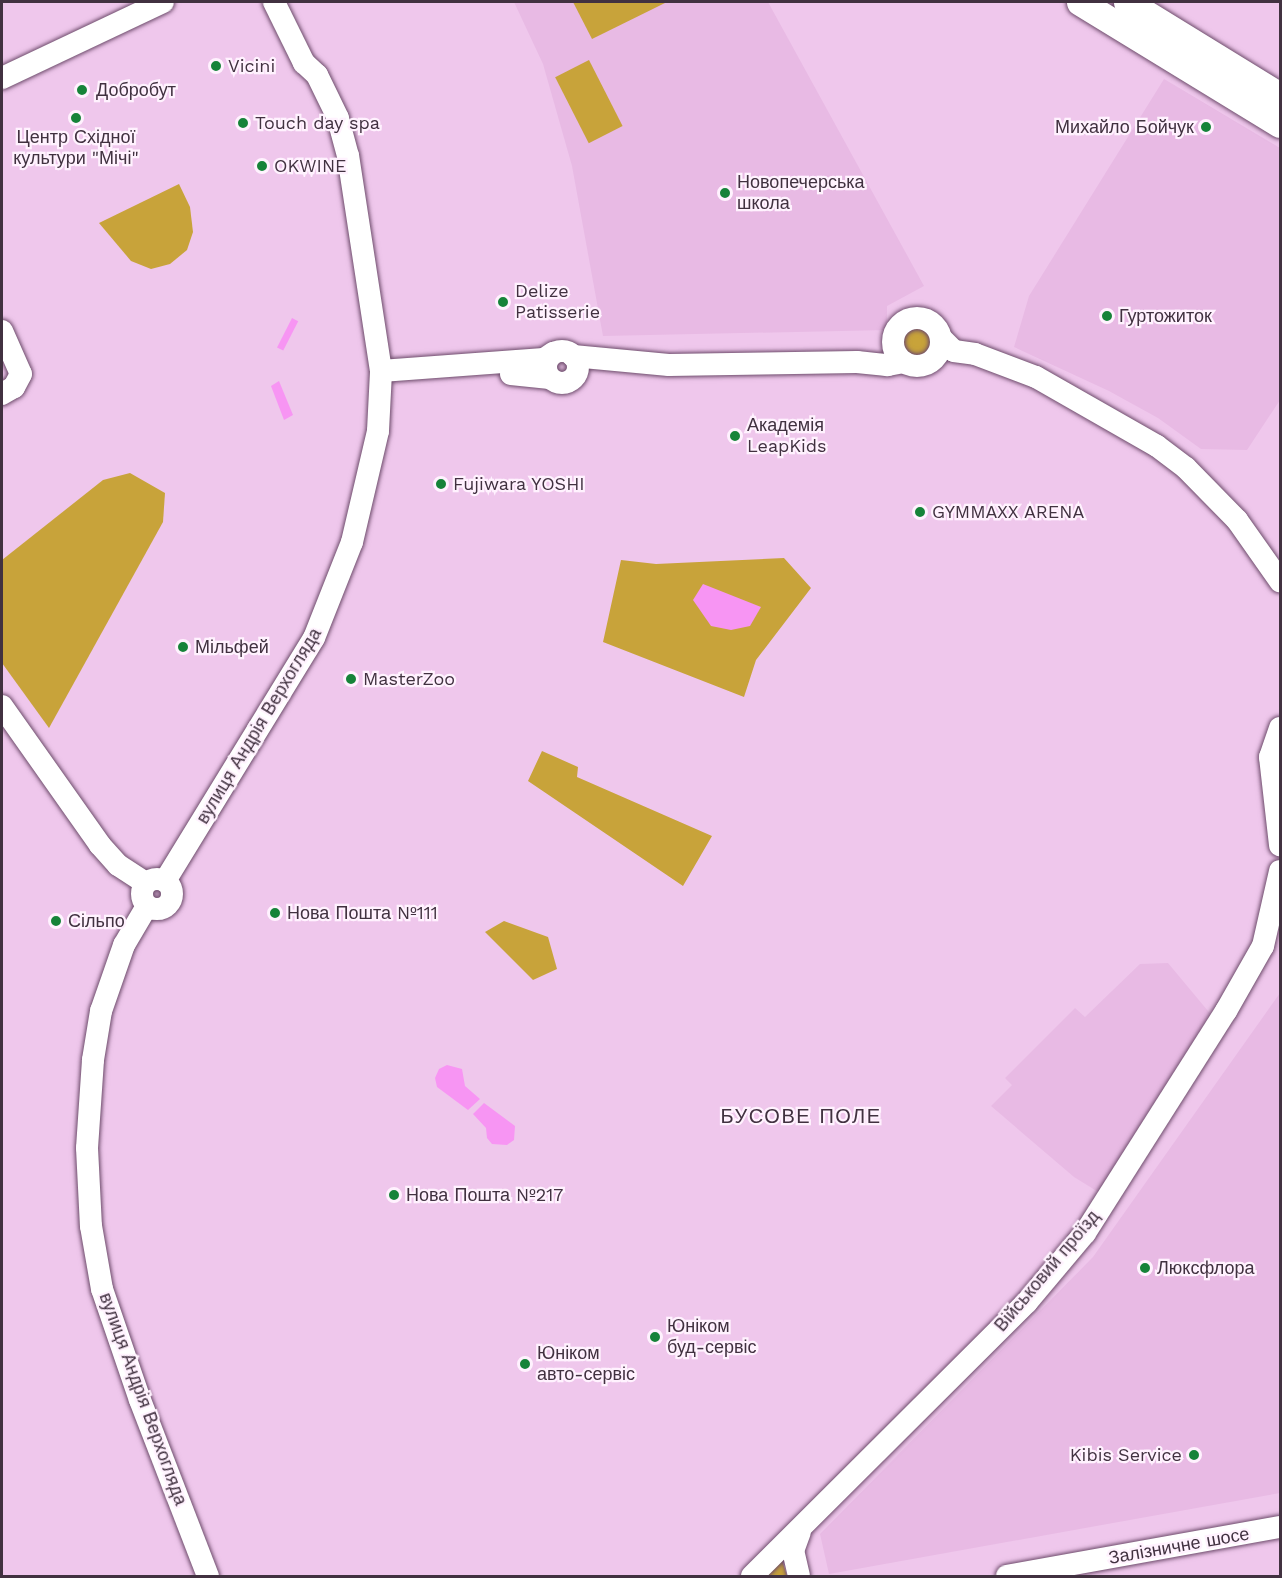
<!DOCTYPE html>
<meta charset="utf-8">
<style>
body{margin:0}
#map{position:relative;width:1282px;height:1578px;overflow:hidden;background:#efc7ec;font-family:"Work Sans",sans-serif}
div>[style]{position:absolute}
.built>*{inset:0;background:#e8bae4}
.green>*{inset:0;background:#c8a33a;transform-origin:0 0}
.round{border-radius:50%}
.water>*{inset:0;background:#f795f3;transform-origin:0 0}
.roads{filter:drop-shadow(0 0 2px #6d4b6b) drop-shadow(0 0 2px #6d4b6b)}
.minor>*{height:22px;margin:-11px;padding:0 11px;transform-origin:11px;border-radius:11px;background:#fff}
.minor>.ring{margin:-11px;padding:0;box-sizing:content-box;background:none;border:22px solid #fff;border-radius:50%}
.major>*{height:27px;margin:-13.5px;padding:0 13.5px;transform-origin:13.5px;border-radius:13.5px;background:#fff}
.dots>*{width:16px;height:16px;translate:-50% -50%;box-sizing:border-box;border:3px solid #fff2fe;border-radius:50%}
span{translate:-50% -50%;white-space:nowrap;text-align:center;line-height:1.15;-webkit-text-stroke:4.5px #fff2fe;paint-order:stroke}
.poi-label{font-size:18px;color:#413140}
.left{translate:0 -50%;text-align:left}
.right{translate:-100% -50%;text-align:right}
.street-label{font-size:18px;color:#413140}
.neighbourhood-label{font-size:20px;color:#413140;letter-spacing:1.5px}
.frame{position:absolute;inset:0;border:3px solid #413140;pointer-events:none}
</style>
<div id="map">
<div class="built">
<i style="clip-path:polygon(514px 2px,768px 2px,924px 286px,887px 306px,887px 330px,603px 336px,572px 166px,543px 64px)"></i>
<i style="clip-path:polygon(1164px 79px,1280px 148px,1280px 400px,1247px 450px,1201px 449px,1158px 418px,1109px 391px,1014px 347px,1029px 296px)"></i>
<i style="clip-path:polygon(1168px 963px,1213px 1017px,1100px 1193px,1074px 1177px,991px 1106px,1012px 1085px,1005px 1078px,1075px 1008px,1085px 1017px,1140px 964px)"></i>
<i style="clip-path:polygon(1280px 993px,1280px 1493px,829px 1574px,820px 1534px,1093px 1257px)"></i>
</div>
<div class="green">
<i style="clip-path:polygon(573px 2px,667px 2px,592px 39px)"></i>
<i style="left:589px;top:60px;width:74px;height:38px;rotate:63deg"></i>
<i style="clip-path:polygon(179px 184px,190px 207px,193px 232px,187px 250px,170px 264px,151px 269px,131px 261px,99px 223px)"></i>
<i class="round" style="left:904px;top:329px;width:26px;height:26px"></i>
<i style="clip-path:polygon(130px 473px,165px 493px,163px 522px,49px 728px,2px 663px,2px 560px,103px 480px)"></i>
<i style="clip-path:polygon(784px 558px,811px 588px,756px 660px,744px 697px,603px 642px,621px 560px,656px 564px)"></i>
<i style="clip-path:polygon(542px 751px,578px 767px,577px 777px,712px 836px,683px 886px,528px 781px)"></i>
<i style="clip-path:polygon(504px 921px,548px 937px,557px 969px,533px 980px,485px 932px)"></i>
<i style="clip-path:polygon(782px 1560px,787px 1576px,765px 1576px)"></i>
</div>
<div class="water">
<i style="left:292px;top:318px;width:7px;height:33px;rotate:27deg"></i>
<i style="clip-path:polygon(279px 381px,293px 415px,284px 420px,271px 386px)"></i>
<i style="clip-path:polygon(703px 584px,761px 607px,750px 626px,731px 630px,711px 626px,693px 600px)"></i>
<i style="clip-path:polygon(447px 1065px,462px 1069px,465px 1086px,480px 1099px,468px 1110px,437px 1087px,435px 1078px,439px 1069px)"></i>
<i style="clip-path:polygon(484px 1103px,515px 1126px,514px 1140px,507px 1145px,492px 1144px,487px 1138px,486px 1128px,473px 1114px)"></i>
</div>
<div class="roads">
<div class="minor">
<i style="left:2px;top:78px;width:178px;rotate:-25.3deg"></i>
<i class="ring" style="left:893px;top:318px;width:26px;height:26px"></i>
<i style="left:2px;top:331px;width:47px;rotate:66.2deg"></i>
<i style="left:21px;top:374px;width:15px;rotate:118deg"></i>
<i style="left:14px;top:387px;width:14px;rotate:150deg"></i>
<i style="left:941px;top:338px;width:18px;rotate:45deg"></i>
<i style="left:954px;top:351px;width:21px;rotate:8deg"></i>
<i style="left:975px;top:354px;width:65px;rotate:20.7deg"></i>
<i style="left:1036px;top:377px;width:139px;rotate:29.7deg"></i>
<i style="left:1157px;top:446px;width:36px;rotate:37deg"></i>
<i style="left:1186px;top:468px;width:73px;rotate:45.6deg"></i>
<i style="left:1237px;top:520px;width:75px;rotate:54.8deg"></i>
<i class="ring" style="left:546px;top:351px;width:10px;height:10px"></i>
<i style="left:573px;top:356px;width:96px;rotate:5.4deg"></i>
<i style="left:669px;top:365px;width:188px;rotate:-0.9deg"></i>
<i style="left:857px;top:362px;width:31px;rotate:6deg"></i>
<i style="left:888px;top:365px;width:16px;rotate:-11deg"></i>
<i style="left:381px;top:371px;width:163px;rotate:-4.2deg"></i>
<i style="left:544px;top:359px;width:11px;rotate:-34deg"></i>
<i style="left:511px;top:374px;width:39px;rotate:6deg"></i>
<i style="left:2px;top:706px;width:170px;rotate:54.8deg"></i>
<i style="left:100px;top:845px;width:27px;rotate:48deg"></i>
<i style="left:118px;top:865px;width:33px;rotate:33deg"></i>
<i style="left:1280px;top:728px;width:31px;rotate:109deg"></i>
<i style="left:1270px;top:757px;width:89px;rotate:83.5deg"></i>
<i class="ring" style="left:142px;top:879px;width:8px;height:8px"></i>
<i style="left:165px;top:881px;width:285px;rotate:-58.5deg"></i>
<i style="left:314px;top:638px;width:103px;rotate:-68.4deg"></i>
<i style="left:352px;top:542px;width:114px;rotate:-76.8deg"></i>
<i style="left:378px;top:431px;width:60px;rotate:-87.1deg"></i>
<i style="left:381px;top:371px;width:218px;rotate:-98.7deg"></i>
<i style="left:348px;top:156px;width:39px;rotate:-105deg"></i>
<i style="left:338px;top:118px;width:48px;rotate:-116deg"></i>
<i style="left:317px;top:75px;width:18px;rotate:-137deg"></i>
<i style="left:304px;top:63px;width:68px;rotate:-116.2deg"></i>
<i style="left:147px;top:906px;width:45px;rotate:120.5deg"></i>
<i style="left:124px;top:945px;width:70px;rotate:109.2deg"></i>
<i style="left:101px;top:1011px;width:50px;rotate:99.3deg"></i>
<i style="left:93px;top:1060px;width:88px;rotate:93.9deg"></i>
<i style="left:87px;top:1148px;width:78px;rotate:87.1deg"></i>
<i style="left:91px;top:1226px;width:64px;rotate:80.1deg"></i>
<i style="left:102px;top:1289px;width:117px;rotate:71.1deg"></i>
<i style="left:140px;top:1400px;width:189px;rotate:68.9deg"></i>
<i style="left:752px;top:1576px;width:388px;rotate:-44.9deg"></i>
<i style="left:1027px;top:1302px;width:90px;rotate:-50deg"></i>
<i style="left:1085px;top:1233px;width:263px;rotate:-57.6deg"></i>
<i style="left:1226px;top:1011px;width:75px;rotate:-60.4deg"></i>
<i style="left:1263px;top:946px;width:77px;rotate:-77.2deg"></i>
<i style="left:799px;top:1576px;width:26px;rotate:-103deg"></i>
<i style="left:793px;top:1551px;width:20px;rotate:-70deg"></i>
<i style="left:1007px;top:1576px;width:277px;rotate:-10.2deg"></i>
</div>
<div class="major">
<i style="left:1080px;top:2px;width:234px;rotate:31.4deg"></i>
<i style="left:1127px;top:2px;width:180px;rotate:31.6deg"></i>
</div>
</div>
<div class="dots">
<i style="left:216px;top:66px;background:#168339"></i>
<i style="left:82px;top:90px;background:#168339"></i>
<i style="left:76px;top:118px;background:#168339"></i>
<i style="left:243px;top:123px;background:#168339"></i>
<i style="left:1206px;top:127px;background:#168339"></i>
<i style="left:262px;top:166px;background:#168339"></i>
<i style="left:725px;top:193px;background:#168339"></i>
<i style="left:503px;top:302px;background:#168339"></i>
<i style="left:1107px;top:316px;background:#168339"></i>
<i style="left:735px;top:436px;background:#168339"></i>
<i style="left:441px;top:484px;background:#168339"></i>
<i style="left:920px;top:512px;background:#168339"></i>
<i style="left:183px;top:647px;background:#168339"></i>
<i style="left:351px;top:679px;background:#168339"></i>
<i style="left:275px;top:913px;background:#168339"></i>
<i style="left:56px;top:921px;background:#168339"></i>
<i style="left:394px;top:1195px;background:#168339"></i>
<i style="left:1145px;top:1268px;background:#168339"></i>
<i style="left:655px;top:1337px;background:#168339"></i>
<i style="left:525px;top:1364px;background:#168339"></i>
<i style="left:1194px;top:1455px;background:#168339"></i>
</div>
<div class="poi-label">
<span class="left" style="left:228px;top:66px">Vicini</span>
<span class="left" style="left:96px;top:90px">Добробут</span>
<span class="left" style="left:255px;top:123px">Touch day spa</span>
<span class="right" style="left:1194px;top:127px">Михайло Бойчук</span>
<span style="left:76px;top:148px">Центр Східної<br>культури "Мічі"</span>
<span class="left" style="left:274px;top:166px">OKWINE</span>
<span class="left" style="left:737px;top:193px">Новопечерська<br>школа</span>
<span class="left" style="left:515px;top:302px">Delize<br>Patisserie</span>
<span class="left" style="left:1119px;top:316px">Гуртожиток</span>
<span class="left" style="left:747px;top:436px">Академія<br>LeapKids</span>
<span class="left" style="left:453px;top:484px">Fujiwara YOSHI</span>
<span class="left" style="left:932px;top:512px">GYMMAXX ARENA</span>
<span class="left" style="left:195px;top:647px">Мільфей</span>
<span class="left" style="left:363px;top:679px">MasterZoo</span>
<span class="left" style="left:287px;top:913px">Нова Пошта №111</span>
<span class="left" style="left:68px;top:921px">Сільпо</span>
<span class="left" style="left:406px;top:1195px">Нова Пошта №217</span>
<span class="left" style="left:1157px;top:1268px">Люксфлора</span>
<span class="left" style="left:667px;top:1337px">Юніком<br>буд-сервіс</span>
<span class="left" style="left:537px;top:1364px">Юніком<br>авто-сервіс</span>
<span class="right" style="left:1182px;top:1455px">Kibis Service</span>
</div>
<div class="street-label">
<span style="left:259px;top:726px;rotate:-59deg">вулиця Андрія Верхогляда</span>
<span style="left:1047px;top:1271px;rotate:-50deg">Військовий проїзд</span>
<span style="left:143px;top:1399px;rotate:70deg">вулиця Андрія Верхогляда</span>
<span style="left:1179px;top:1546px;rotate:-10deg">Залізничне шосе</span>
</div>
<div class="neighbourhood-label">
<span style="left:801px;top:1116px">БУСОВЕ ПОЛЕ</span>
</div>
<div class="frame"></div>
</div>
